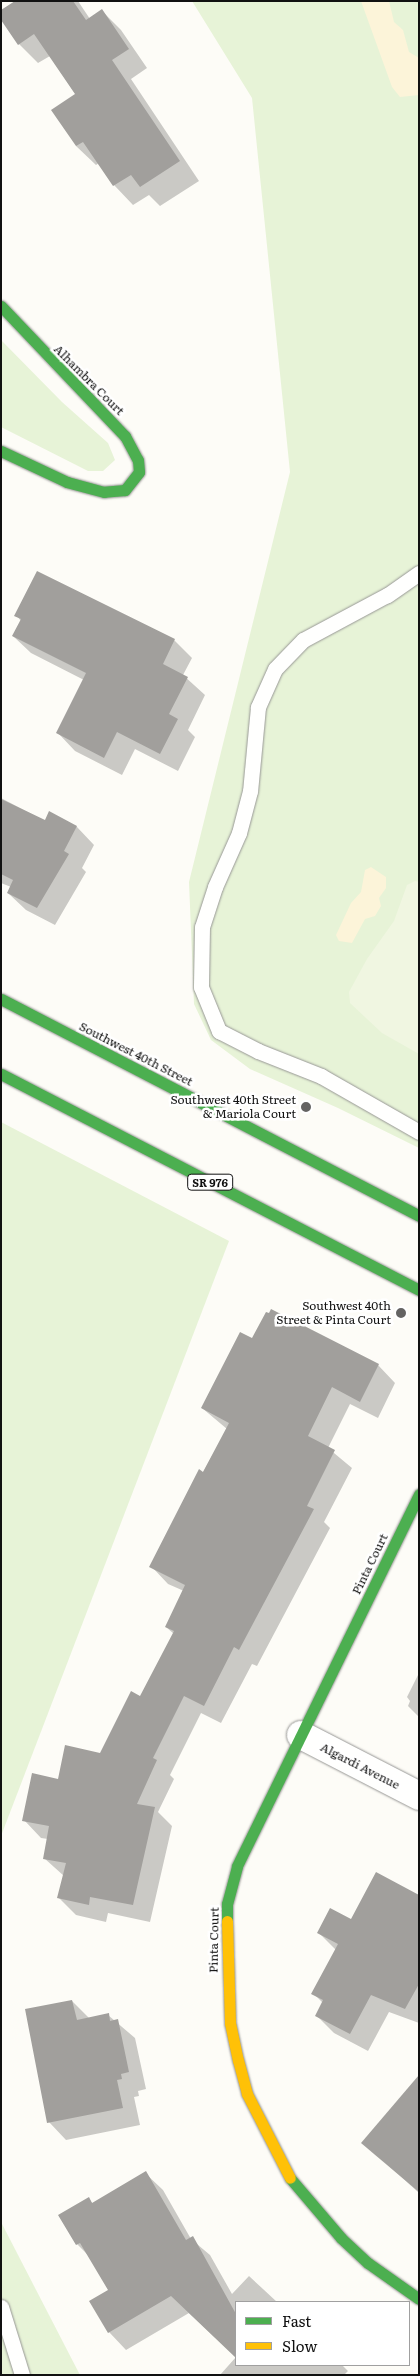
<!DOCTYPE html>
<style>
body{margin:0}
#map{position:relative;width:420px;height:2376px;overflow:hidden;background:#fdfcf7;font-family:Literata,serif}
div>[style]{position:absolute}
.green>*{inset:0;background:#e7f3d7}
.sand>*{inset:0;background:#fcf4d9}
.pitch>*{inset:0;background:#f0f6e1}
.shadow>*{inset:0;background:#0003}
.building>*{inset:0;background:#a19f9c}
.roads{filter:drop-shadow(0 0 1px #979795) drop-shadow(0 0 1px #979795)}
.lane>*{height:15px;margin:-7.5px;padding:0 7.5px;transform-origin:7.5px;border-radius:7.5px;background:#fffffe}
.street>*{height:28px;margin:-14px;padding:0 14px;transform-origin:14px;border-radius:14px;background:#fffffe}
.fast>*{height:11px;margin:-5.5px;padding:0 5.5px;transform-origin:5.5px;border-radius:5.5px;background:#4caf50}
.slow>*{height:11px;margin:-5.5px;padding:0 5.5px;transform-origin:5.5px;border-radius:5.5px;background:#ffc107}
.dots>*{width:14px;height:14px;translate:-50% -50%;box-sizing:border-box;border:2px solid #fff;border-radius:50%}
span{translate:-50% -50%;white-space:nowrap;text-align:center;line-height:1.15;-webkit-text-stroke:5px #fff;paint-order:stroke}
.shield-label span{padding:1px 4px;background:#fff;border:1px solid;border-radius:4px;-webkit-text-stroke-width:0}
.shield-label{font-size:11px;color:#111;font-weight:700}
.street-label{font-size:12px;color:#111}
.poi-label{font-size:12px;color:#111}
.right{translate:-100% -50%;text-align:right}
.frame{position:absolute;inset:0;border:2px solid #111;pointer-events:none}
.legend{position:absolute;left:235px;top:2301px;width:175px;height:65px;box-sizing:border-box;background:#fff;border:1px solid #a0a0a0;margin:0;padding:6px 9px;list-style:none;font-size:15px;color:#111}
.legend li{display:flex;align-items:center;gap:10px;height:25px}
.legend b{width:25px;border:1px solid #a0a0a0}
</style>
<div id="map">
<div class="green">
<i style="clip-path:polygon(192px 1px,419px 1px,419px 1148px,338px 1108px,250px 1069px,211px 1040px,194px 1004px,189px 882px,290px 472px,252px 98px)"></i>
<i style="clip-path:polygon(1px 340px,62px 402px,108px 443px,115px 460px,103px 471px,88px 471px,1px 427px)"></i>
<i style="clip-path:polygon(1px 1122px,229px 1241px,1px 1836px)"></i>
<i style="clip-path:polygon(1px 2222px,80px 2375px,1px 2375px)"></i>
</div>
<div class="sand">
<i style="clip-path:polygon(361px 1px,389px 1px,394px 22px,403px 30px,409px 52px,419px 58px,419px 95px,400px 97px,392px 87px)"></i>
<i style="clip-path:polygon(371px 867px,386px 877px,386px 888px,379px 898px,381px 906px,375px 916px,365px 919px,352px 943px,339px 941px,336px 935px,351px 903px,361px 892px,365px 870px)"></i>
</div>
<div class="pitch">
<i style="clip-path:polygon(415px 881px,419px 882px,419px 1054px,382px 1033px,350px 1003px,349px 992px,367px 959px,394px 921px,407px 885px)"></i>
</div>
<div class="shadow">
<i style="clip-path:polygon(13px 1px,78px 1px,90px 19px,102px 11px,121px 30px,147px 68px,131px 79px,199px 181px,160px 206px,149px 195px,133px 205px,114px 185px,99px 163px,96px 165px,76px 146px,76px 95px,50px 56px,38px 63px,19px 44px)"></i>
<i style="clip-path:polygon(16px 615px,174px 640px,192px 658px,183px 675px,205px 695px,188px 730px,195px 737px,178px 771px,135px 749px,122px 775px,75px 751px,58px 733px,84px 680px,31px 653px,13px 636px,21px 621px)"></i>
<i style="clip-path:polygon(1px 798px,45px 821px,50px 813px,77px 827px,94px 845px,82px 868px,86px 872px,55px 925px,26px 910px,8px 893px,11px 887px,1px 883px)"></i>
<i style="clip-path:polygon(253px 1340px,378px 1365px,395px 1383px,378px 1418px,350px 1404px,328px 1448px,352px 1468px,324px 1522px,330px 1528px,257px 1666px,252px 1664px,221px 1723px,201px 1713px,170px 1775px,174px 1779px,158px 1812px,172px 1826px,150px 1922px,108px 1913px,106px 1922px,76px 1915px,59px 1898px,64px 1876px,44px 1858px,48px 1839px,41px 1838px,24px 1820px,59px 1780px,101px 1754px,141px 1698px,174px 1634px,166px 1627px,184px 1591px,168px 1584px,151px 1566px,227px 1429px,202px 1408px)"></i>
<i style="clip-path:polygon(419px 1673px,419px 1717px,408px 1706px,410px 1701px,407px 1697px)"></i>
<i style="clip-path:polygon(419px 1897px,419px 2023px,389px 2012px,368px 2051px,334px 2033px,316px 2015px,323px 2003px,313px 1993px,336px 1950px,319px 1933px)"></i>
<i style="clip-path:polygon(72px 2001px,89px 2018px,108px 2015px,135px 2038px,146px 2089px,138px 2091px,139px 2096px,134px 2097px,140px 2125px,66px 2140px,49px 2122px)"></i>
<i style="clip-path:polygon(419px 2077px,419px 2193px,363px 2142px)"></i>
<i style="clip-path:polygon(145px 2173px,163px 2190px,191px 2239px,210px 2255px,232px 2294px,249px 2276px,277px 2302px,236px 2302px,236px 2357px,189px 2313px,126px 2350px,109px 2332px,110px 2290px,91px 2258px,77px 2244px,89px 2199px,93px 2204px)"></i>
<i style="clip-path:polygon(236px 2357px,236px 2365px,342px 2365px,348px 2371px,344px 2375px,220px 2375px)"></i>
</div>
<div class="building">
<i style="clip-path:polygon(15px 1px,73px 1px,86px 20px,102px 9px,129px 49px,112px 60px,180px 161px,140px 187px,131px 175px,113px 186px,83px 142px,76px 146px,51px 110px,75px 94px,34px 34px,18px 45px,1px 20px,1px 10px)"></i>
<i style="clip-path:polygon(37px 571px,175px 639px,163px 664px,188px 677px,169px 714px,178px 719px,160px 754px,117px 732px,104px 758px,56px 733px,86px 673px,12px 636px,21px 619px,14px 616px)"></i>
<i style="clip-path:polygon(1px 799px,45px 820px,49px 811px,77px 826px,64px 851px,69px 854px,37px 908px,7px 893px,13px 880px,1px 874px)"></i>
<i style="clip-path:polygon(271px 1309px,379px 1364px,360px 1402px,332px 1387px,308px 1436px,335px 1450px,307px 1506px,314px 1509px,239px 1650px,234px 1647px,204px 1706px,184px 1696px,153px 1758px,157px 1760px,137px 1804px,155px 1807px,133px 1905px,90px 1897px,89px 1905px,57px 1898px,66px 1863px,43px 1859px,49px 1826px,22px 1821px,32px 1773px,58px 1779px,65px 1745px,100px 1753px,131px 1691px,140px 1696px,174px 1631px,165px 1627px,185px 1585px,149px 1567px,199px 1469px,203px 1472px,229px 1423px,201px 1408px,240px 1332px,252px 1338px,266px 1312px,269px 1313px)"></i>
<i style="clip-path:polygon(376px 1872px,419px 1895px,419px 1984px,405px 2009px,371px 1995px,350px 2034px,315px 2016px,323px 2000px,311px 1994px,338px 1944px,317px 1933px,330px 1908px,351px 1919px)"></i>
<i style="clip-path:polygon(72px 2000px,77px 2020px,109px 2013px,110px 2021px,118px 2019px,129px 2072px,121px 2074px,122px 2079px,117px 2080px,123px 2108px,47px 2123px,25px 2009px)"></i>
<i style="clip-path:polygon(419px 2075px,419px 2192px,361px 2143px)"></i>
<i style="clip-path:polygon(146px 2171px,186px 2240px,193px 2236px,236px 2314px,236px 2358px,171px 2296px,108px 2333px,89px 2301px,108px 2290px,80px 2243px,76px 2245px,58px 2215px,89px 2197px,92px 2203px)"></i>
</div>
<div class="roads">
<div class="lane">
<i style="left:419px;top:573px;width:39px;rotate:145deg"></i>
<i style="left:387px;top:595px;width:95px;rotate:151.8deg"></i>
<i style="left:303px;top:640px;width:40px;rotate:134deg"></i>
<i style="left:275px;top:669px;width:42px;rotate:114.1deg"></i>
<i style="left:258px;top:707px;width:84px;rotate:95.4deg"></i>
<i style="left:250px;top:791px;width:43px;rotate:104.7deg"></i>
<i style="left:239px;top:833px;width:59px;rotate:114deg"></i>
<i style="left:215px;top:887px;width:42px;rotate:108deg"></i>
<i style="left:202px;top:927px;width:60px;rotate:91deg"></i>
<i style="left:201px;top:987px;width:48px;rotate:67.8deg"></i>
<i style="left:219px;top:1031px;width:44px;rotate:27.1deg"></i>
<i style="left:258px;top:1051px;width:68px;rotate:21.6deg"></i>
<i style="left:321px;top:1076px;width:113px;rotate:29.7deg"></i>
<i style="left:1px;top:2307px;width:71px;rotate:72.8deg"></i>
</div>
<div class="street">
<i style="left:301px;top:1735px;width:133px;rotate:27.3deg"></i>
</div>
<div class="fast">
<i style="left:1px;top:306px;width:180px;rotate:46.4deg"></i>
<i style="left:125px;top:436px;width:27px;rotate:62deg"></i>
<i style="left:138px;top:460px;width:12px;rotate:85deg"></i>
<i style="left:139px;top:472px;width:23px;rotate:128deg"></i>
<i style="left:125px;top:490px;width:21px;rotate:175deg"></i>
<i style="left:104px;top:492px;width:38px;rotate:-165deg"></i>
<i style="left:67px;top:482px;width:73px;rotate:-154.8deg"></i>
<i style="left:1px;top:999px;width:471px;rotate:27.4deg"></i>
<i style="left:1px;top:1074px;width:471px;rotate:27.3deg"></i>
<i style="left:227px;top:1921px;width:17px;rotate:-90deg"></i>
<i style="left:227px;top:1904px;width:39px;rotate:-75deg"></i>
<i style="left:237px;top:1866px;width:414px;rotate:-63.9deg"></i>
<i style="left:290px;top:2178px;width:79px;rotate:49.6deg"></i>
<i style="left:341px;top:2238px;width:37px;rotate:43deg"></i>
<i style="left:368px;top:2263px;width:62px;rotate:35.2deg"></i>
</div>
<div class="slow">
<i style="left:227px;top:1921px;width:102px;rotate:88.3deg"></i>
<i style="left:230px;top:2023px;width:38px;rotate:78deg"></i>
<i style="left:238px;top:2060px;width:35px;rotate:75deg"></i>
<i style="left:247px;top:2094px;width:94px;rotate:62.9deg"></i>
</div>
</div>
<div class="dots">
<i style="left:306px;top:1107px;background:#646362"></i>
<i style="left:401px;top:1313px;background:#646362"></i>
</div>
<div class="shield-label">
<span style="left:210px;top:1182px">SR 976</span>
</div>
<div class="street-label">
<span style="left:89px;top:380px;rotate:45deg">Alhambra Court</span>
<span style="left:136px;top:1054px;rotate:27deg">Southwest 40th Street</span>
<span style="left:370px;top:1564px;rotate:-64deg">Pinta Court</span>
<span style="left:360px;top:1766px;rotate:27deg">Algardi Avenue</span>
<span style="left:214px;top:1940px;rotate:-89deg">Pinta Court</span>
</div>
<div class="poi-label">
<span class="right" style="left:296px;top:1107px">Southwest 40th Street<br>&amp; Mariola Court</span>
<span class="right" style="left:391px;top:1313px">Southwest 40th<br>Street &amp; Pinta Court</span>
</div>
<div class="frame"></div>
<ul class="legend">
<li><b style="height:6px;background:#4caf50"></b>Fast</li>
<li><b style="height:6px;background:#ffc107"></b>Slow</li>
</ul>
</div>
